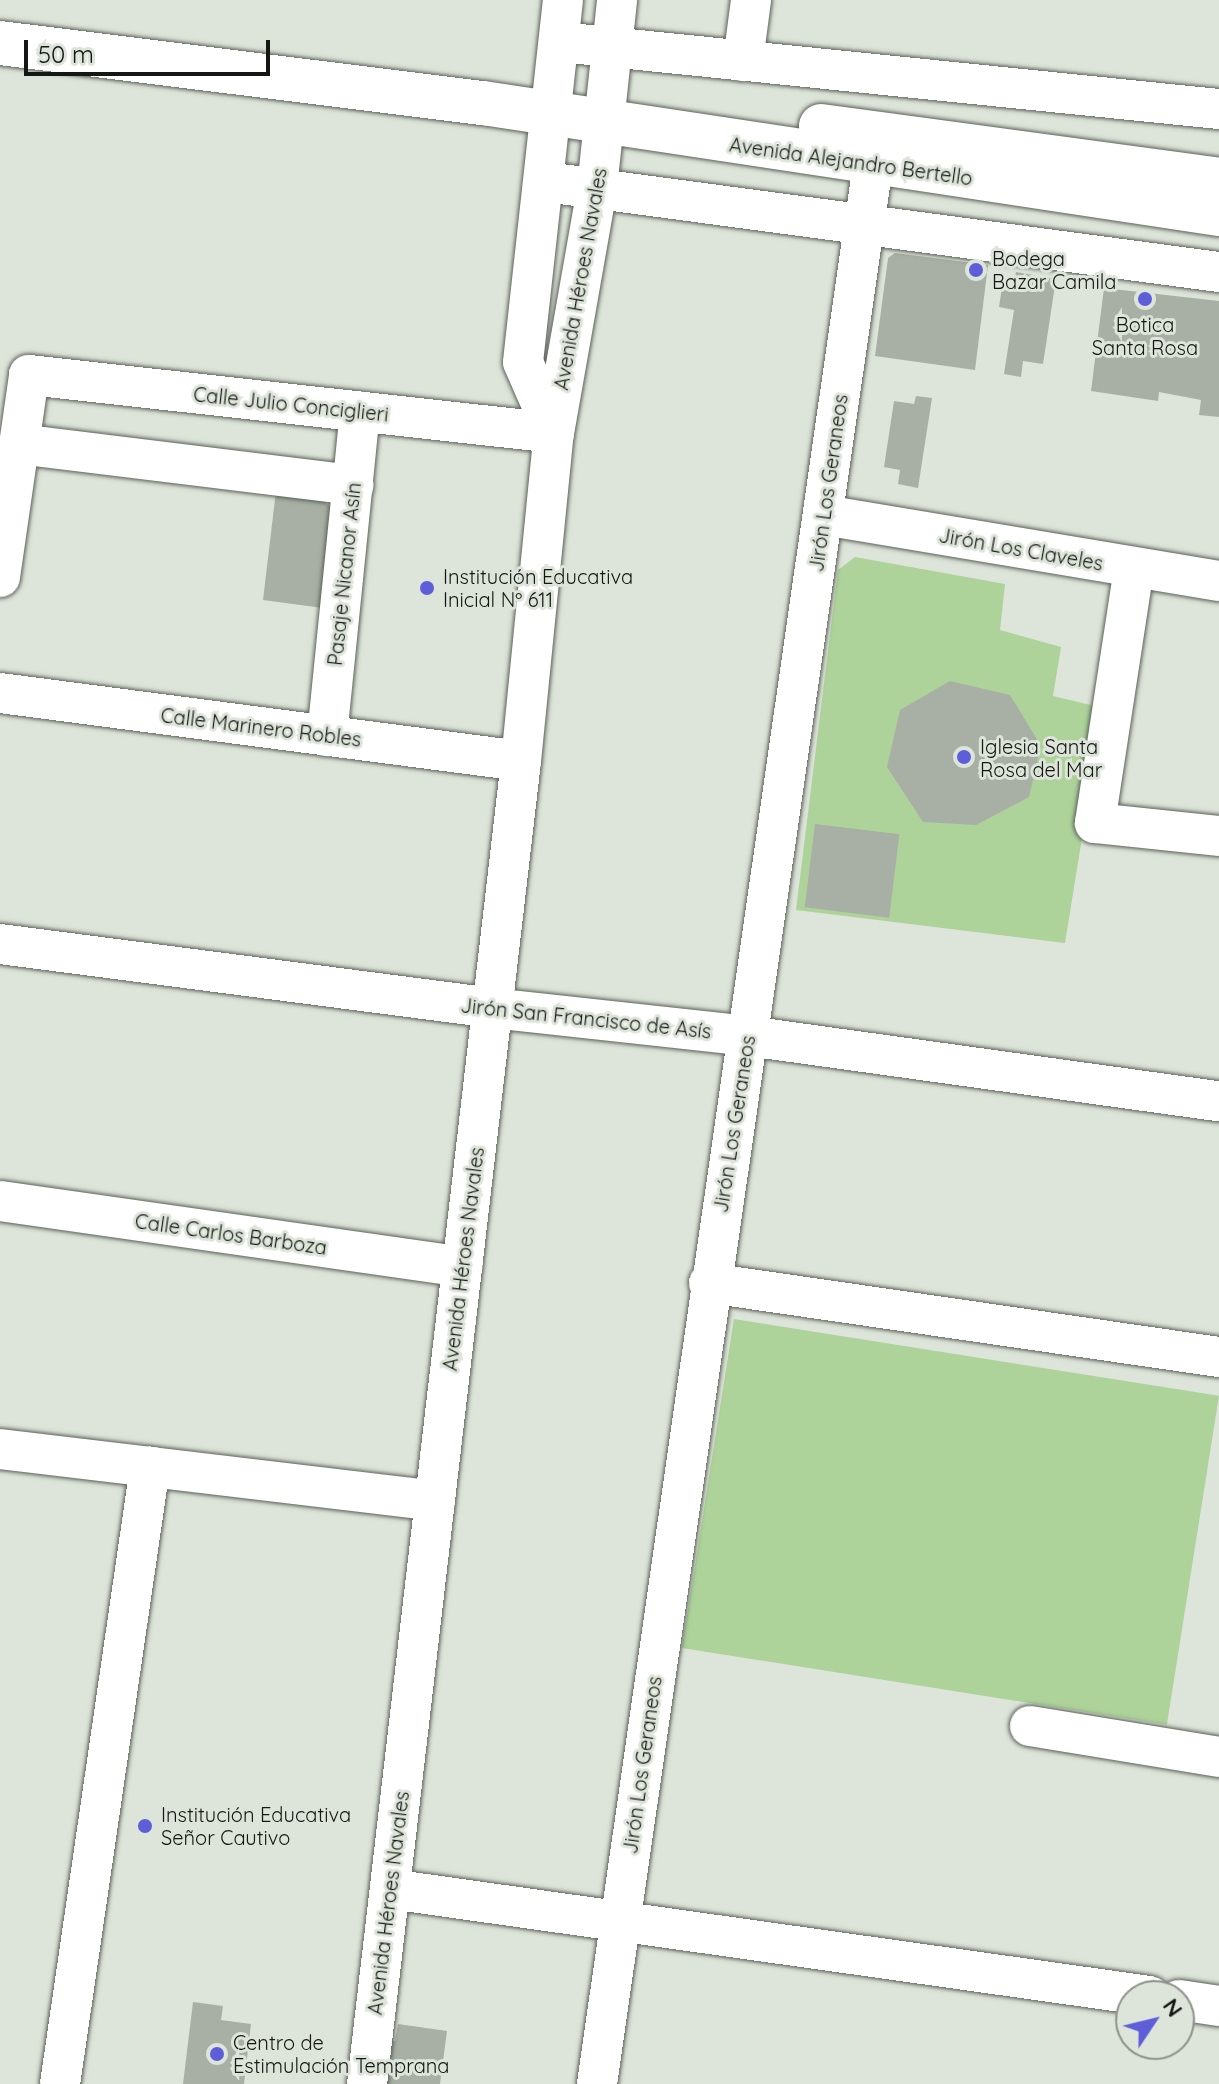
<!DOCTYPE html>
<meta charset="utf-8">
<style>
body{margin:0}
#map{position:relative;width:1219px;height:2084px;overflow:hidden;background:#dde4da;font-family:Quicksand,sans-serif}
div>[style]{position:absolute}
.green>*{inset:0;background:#add29a;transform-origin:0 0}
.building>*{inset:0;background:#a8afa5;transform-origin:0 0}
.roads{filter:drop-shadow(0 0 2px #5b6158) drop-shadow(0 0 2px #5b6158)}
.minor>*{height:40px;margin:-20px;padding:0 20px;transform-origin:20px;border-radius:20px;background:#fff}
.major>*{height:44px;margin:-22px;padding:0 22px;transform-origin:22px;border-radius:22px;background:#fff}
.dots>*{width:22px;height:22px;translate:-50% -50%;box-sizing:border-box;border:4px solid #dde4da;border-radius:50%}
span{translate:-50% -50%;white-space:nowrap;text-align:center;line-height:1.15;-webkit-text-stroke:6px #dde4da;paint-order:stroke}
.street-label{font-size:20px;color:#141713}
.poi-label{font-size:20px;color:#141713}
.left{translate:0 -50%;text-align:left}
.north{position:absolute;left:1115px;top:1980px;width:80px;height:80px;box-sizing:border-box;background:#dde4da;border:2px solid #8d928a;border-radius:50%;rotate:55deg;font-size:22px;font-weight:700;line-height:32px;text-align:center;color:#141713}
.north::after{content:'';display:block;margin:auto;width:28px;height:36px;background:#5e5fd8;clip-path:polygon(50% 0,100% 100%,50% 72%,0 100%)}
.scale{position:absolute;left:24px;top:40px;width:246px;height:36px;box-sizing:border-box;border:4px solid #141713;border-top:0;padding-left:10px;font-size:24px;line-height:28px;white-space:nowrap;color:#141713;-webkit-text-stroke:6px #dde4da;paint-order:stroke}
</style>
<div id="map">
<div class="green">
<i style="clip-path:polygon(855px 557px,1005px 584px,1000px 630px,1061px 647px,1053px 696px,1103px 708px,1065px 943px,796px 910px,838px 570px)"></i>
<i style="left:734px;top:1319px;width:491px;height:333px;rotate:9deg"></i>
</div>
<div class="building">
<i style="clip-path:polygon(895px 253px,988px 265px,975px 370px,875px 356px,888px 258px)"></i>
<i style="clip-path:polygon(1016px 272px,1056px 279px,1043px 364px,1023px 361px,1021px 377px,1004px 374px,1014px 310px,999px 307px,1002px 287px,1013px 289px)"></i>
<i style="clip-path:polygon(1104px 288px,1219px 301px,1219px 417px,1199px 415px,1201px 400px,1159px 392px,1158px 401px,1091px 391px)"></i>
<i style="clip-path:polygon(916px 396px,932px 398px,918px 488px,898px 484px,900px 470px,884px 467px,894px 401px,914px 404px)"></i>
<i style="clip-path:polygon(276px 491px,318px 496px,342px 518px,330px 609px,263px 600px)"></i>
<i style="clip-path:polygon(950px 681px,1010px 695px,1041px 746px,1029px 797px,976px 825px,923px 822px,887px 767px,900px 710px)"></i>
<i style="left:815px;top:824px;width:85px;height:84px;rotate:7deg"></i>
<i style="clip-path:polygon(193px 2002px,223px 2006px,221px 2020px,251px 2024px,244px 2084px,183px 2084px)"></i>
<i style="clip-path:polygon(398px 2024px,447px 2031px,440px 2084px,377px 2084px,384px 2040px,395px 2041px)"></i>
</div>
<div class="roads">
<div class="minor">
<i style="left:560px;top:42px;width:662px;rotate:5.81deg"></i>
<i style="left:743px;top:61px;width:62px;rotate:-82.5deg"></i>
<i style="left:546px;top:182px;width:679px;rotate:7.62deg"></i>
<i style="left:554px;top:433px;width:77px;rotate:-113.6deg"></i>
<i style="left:523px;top:362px;width:364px;rotate:-83.7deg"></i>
<i style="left:19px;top:444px;width:337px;rotate:7deg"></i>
<i style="left:824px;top:515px;width:400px;rotate:9.5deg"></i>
<i style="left:1134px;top:568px;width:258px;rotate:98.7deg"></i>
<i style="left:1095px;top:823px;width:125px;rotate:6deg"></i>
<i style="left:0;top:577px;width:204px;rotate:-81.8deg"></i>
<i style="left:29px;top:375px;width:528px;rotate:6.3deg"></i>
<i style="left:0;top:693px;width:525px;rotate:7.44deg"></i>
<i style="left:327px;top:736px;width:326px;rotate:-84.2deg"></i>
<i style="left:0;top:944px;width:496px;rotate:7.4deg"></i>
<i style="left:492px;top:1008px;width:258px;rotate:6.2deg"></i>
<i style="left:748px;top:1036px;width:475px;rotate:7.9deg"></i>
<i style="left:0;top:1201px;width:467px;rotate:8.1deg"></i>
<i style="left:709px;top:1283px;width:515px;rotate:8.26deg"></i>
<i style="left:0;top:1449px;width:438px;rotate:6.8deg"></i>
<i style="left:1030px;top:1726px;width:192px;rotate:9.3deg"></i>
<i style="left:390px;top:1889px;width:767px;rotate:8.02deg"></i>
<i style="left:1179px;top:2000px;width:40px;rotate:8.5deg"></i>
<i style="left:60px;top:2084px;width:624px;rotate:-81.7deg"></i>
<i style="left:367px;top:2084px;width:1332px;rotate:-83.36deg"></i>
<i style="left:521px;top:761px;width:330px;rotate:-84.3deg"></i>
<i style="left:554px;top:433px;width:249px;rotate:-80deg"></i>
<i style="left:597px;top:188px;width:189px;rotate:-83.9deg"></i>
<i style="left:597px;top:2084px;width:1940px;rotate:-81.82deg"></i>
</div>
<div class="major">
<i style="left:0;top:43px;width:487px;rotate:7.1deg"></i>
<i style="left:483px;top:103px;width:744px;rotate:8.58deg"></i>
<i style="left:821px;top:126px;width:402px;rotate:7.7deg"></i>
</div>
</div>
<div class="dots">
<i style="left:976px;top:270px;background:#5e5fd8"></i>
<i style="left:1145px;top:299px;background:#5e5fd8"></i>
<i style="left:427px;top:588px;background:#5e5fd8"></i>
<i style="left:964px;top:757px;background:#5e5fd8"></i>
<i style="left:145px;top:1826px;background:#5e5fd8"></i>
<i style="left:217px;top:2054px;background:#5e5fd8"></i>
</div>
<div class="street-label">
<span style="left:851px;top:161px;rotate:8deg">Avenida Alejandro Bertello</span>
<span style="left:580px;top:279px;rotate:-80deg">Avenida Héroes Navales</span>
<span style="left:291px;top:404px;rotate:6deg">Calle Julio Conciglieri</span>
<span style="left:828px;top:483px;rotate:-82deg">Jirón Los Geraneos</span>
<span style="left:1021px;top:549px;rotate:10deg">Jirón Los Claveles</span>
<span style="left:344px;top:574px;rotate:-84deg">Pasaje Nicanor Asín</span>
<span style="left:261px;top:727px;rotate:7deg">Calle Marinero Robles</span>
<span style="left:586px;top:1018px;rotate:6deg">Jirón San Francisco de Asís</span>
<span style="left:734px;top:1124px;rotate:-81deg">Jirón Los Geraneos</span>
<span style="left:231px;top:1234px;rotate:8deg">Calle Carlos Barboza</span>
<span style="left:463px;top:1259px;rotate:-83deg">Avenida Héroes Navales</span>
<span style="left:642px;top:1765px;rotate:-82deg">Jirón Los Geraneos</span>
<span style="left:388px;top:1903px;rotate:-83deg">Avenida Héroes Navales</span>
</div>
<div class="poi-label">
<span class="left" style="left:992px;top:270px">Bodega<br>Bazar Camila</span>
<span style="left:1145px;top:336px">Botica<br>Santa Rosa</span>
<span class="left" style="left:443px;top:588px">Institución Educativa<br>Inicial Nº 611</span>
<span class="left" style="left:980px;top:758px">Iglesia Santa<br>Rosa del Mar</span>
<span class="left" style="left:161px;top:1826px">Institución Educativa<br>Señor Cautivo</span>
<span class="left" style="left:233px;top:2054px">Centro de<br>Estimulación Temprana</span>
</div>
<div class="north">N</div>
<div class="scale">50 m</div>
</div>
